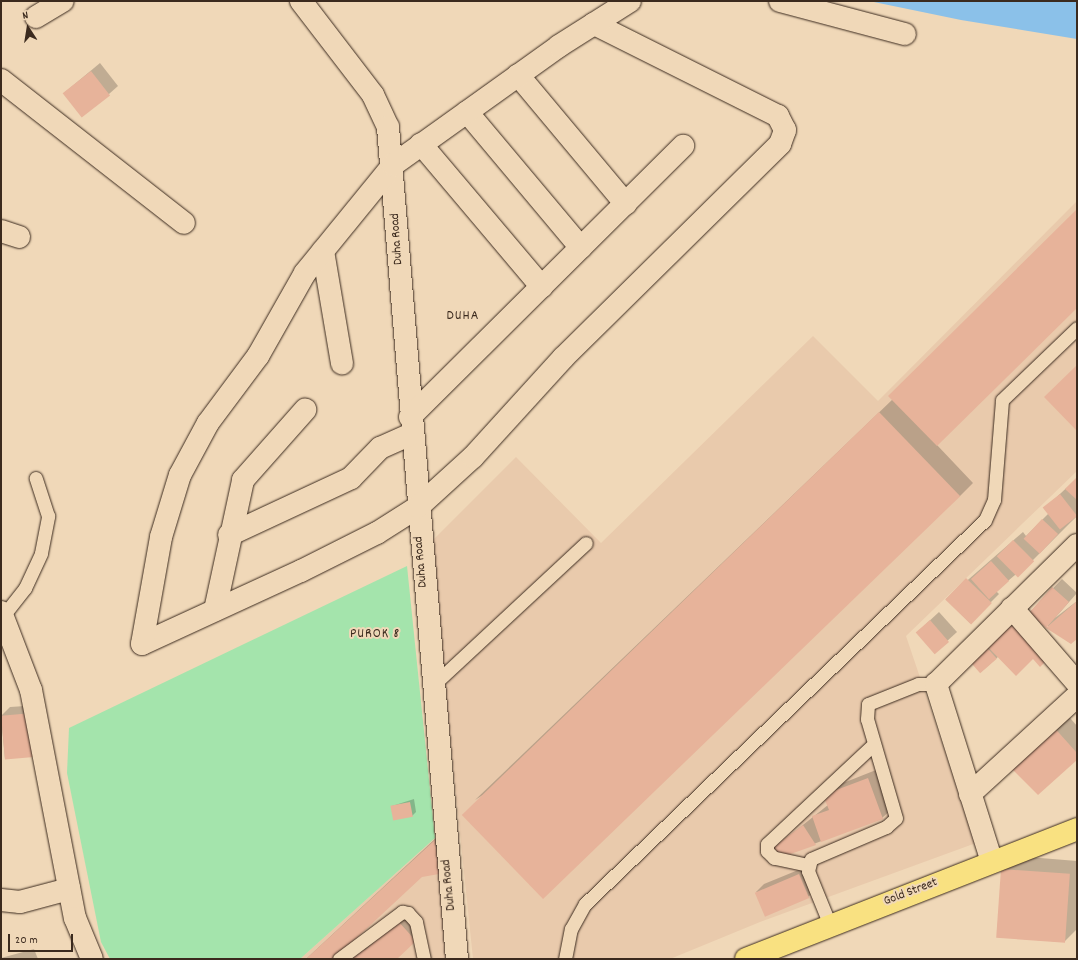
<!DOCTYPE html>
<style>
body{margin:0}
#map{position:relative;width:1078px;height:960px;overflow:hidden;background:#f0d8b8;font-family:Dekko,sans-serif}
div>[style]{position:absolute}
.built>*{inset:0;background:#e9caac}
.green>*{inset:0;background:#a4e4ac}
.water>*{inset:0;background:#8bc1e9}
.shadow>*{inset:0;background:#0003}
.building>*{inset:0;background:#e7b39a;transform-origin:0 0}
.roads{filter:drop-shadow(0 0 1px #3b2a1e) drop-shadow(0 0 1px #3b2a1e)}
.service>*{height:13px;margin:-6.5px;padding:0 6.5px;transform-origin:6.5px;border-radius:6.5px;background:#f0d8b8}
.minor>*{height:22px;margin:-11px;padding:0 11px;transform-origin:11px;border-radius:11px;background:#f0d8b8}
.primary>*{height:22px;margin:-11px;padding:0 11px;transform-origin:11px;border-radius:11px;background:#f9e181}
span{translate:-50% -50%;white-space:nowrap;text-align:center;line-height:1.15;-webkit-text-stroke:4px #f0d8b8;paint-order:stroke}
.street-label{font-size:13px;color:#3b2a1e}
.neighbourhood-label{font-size:14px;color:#3b2a1e;letter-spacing:1px}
.frame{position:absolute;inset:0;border:2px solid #3b2a1e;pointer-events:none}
.north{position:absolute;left:8px;top:8px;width:40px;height:40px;-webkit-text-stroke:3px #f0d8b8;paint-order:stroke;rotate:348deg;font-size:11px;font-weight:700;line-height:16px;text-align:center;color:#3b2a1e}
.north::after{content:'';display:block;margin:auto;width:14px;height:18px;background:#3b2a1e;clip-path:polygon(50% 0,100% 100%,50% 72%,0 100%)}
.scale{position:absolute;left:8px;top:934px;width:65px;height:18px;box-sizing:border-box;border:2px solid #3b2a1e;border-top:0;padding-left:5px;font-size:12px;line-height:14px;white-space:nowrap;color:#3b2a1e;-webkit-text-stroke:3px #f0d8b8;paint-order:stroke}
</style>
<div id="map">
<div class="built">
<i style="clip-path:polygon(1077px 201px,1077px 471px,906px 636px,976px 843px,760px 922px,670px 959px,473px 959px,430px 543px,516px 457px,601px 543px,813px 336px,878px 401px)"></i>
<i style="clip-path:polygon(435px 838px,450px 959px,300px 959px)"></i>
</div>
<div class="green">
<i style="clip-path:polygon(407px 566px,435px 838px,300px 959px,110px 959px,101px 942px,67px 773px,69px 728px)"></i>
</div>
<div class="water">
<i style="clip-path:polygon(869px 1px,1077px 1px,1077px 39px,961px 20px)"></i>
</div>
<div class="shadow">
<i style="clip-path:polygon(100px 63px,118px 86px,109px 94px,64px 93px)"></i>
<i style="clip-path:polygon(1077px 211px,1077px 306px,937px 445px,973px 483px,960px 496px,475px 800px,893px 399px)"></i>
<i style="clip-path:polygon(1077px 478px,1077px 516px,1033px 560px,996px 591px,999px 594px,970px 623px,946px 599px,1023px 532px,1026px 536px,1049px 513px,1045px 508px)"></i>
<i style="clip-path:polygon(1062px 579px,1077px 593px,1055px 618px,1077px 601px,1077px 637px,1070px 643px,1030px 612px)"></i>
<i style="clip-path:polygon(939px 612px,957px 632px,934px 653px,926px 624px)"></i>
<i style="clip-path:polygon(988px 640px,1033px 658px,999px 656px,981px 672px)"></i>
<i style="clip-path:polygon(41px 705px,5px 759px,1px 716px,10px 707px)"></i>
<i style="clip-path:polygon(1065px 712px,1077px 726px,1077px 759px,1011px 767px)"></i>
<i style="clip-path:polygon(876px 770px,891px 810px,882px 818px,782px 856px,774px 848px,828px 805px,833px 787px)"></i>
<i style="clip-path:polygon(414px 799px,416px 812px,412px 816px,392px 806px)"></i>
<i style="clip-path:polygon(451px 824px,455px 856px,438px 873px,421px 876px,332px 959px,306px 959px)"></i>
<i style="clip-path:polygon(1015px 856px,1077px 861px,1077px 929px,1064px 942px,997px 937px,1002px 869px)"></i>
<i style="clip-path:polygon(808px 866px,817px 889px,808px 897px,756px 892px,764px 884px)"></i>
<i style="clip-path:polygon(407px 913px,424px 932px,395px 959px,349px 959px,369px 938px,375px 942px)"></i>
<i style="clip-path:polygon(34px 949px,38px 959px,1px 959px,1px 958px)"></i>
</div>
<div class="building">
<i style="left:91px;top:71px;width:31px;height:36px;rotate:52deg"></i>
<i style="clip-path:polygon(1077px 209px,1077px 308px,937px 446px,888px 396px)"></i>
<i style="clip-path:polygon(1077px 365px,1077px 431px,1044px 397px)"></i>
<i style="left:879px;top:412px;width:117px;height:580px;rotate:46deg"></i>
<i style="clip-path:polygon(1077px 477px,1077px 500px,1065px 489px)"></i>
<i style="left:1060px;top:494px;width:28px;height:22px;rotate:52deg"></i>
<i style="left:1042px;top:519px;width:22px;height:27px;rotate:43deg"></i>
<i style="left:1013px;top:540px;width:30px;height:23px;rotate:45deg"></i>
<i style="left:991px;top:561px;width:27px;height:27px;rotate:48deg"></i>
<i style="left:966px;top:578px;width:36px;height:30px;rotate:44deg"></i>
<i style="clip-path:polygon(1052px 587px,1069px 602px,1046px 628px,1077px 601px,1077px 639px,1071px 644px,1046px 628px,1029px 613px)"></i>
<i style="clip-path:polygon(1010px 619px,1048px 659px,1040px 667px,1033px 659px,1016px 676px,984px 643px)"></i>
<i style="left:930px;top:620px;width:29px;height:19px;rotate:49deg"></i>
<i style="left:983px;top:643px;width:21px;height:22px;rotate:49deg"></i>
<i style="left:33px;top:713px;width:44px;height:32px;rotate:85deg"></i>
<i style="clip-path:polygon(1051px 724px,1077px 753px,1077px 760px,1038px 795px,1010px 767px)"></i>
<i style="clip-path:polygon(868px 778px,883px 819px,821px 842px,812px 816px,829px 810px,823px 795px)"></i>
<i style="left:410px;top:802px;width:15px;height:20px;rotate:79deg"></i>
<i style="clip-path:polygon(803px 825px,816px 845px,782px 857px,772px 848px)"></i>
<i style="clip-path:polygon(435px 840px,439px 874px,422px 877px,334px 959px,306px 959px)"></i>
<i style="left:1001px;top:869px;width:69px;height:69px;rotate:4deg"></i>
<i style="left:799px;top:874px;width:26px;height:48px;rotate:67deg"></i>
<i style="clip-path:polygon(398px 921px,416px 941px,397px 959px,347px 959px,360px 945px,365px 950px)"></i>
</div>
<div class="roads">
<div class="service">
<i style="left:3px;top:616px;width:36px;rotate:-52deg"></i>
<i style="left:25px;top:588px;width:38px;rotate:-65deg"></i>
<i style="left:41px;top:553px;width:38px;rotate:-79deg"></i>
<i style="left:48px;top:516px;width:40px;rotate:-108deg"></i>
<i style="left:432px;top:686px;width:210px;rotate:-42.9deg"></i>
<i style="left:808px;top:865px;width:35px;rotate:-168deg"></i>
<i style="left:774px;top:858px;width:10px;rotate:-135deg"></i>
<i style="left:767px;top:851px;width:7px;rotate:-90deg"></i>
<i style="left:767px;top:844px;width:146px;rotate:-43.1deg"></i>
<i style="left:830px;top:925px;width:58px;rotate:-112.2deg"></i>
<i style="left:808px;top:871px;width:12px;rotate:-76deg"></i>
<i style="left:811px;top:859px;width:82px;rotate:-23.1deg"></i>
<i style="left:886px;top:827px;width:13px;rotate:-42deg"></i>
<i style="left:896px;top:818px;width:103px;rotate:-106.3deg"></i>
<i style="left:867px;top:719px;width:15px;rotate:-86deg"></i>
<i style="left:868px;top:704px;width:54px;rotate:-21.8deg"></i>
<i style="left:918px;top:684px;width:18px"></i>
<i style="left:339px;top:959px;width:79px;rotate:-36.7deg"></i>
<i style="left:402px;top:912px;width:6px;rotate:9deg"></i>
<i style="left:408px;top:913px;width:12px;rotate:48deg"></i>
<i style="left:416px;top:922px;width:38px;rotate:78deg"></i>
<i style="left:565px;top:959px;width:31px;rotate:-79deg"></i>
<i style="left:571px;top:929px;width:29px;rotate:-61deg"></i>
<i style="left:585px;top:904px;width:554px;rotate:-43.83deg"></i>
<i style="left:985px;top:520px;width:22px;rotate:-66deg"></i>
<i style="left:994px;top:500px;width:100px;rotate:-85.4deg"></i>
<i style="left:1002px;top:400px;width:104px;rotate:-43.8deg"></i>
</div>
<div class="minor">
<i style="left:301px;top:1px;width:118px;rotate:52.5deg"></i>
<i style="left:373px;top:95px;width:35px;rotate:65deg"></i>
<i style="left:388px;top:127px;width:835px;rotate:85.26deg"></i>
<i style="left:780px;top:1px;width:129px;rotate:14.8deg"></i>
<i style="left:36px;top:17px;width:31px;rotate:-31deg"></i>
<i style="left:518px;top:75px;width:168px;rotate:50.1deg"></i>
<i style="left:1px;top:80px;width:232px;rotate:38deg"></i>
<i style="left:467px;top:112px;width:177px;rotate:50deg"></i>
<i style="left:421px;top:144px;width:187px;rotate:49.8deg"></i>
<i style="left:1px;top:231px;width:19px;rotate:18deg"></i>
<i style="left:323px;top:251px;width:114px;rotate:80.4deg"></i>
<i style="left:410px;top:417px;width:385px;rotate:-44.8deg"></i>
<i style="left:229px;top:535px;width:135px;rotate:-25deg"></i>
<i style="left:351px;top:478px;width:42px;rotate:-46deg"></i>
<i style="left:380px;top:448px;width:35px;rotate:-24deg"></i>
<i style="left:1012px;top:608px;width:99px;rotate:49.1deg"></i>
<i style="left:215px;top:610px;width:133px;rotate:-77.8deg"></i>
<i style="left:243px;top:480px;width:94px;rotate:-48.5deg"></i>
<i style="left:1px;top:612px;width:84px;rotate:69deg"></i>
<i style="left:31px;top:690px;width:232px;rotate:79.1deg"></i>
<i style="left:75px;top:918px;width:44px;rotate:67.5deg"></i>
<i style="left:142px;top:644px;width:175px;rotate:-24.7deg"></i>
<i style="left:301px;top:571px;width:85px;rotate:-26.6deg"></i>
<i style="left:377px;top:533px;width:49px;rotate:-32.4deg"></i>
<i style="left:418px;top:507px;width:74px;rotate:-42.3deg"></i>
<i style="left:473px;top:457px;width:134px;rotate:-47.7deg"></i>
<i style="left:563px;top:358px;width:305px;rotate:-44.6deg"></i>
<i style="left:780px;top:144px;width:15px;rotate:-70deg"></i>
<i style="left:785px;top:130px;width:16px;rotate:-117deg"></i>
<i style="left:778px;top:116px;width:206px;rotate:-153.4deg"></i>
<i style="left:142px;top:644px;width:109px;rotate:-79.9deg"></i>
<i style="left:161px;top:537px;width:65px;rotate:-73deg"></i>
<i style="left:180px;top:475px;width:59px;rotate:-61.7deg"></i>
<i style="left:208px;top:423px;width:84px;rotate:-53.3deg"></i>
<i style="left:258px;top:356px;width:95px;rotate:-60.5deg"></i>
<i style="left:305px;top:273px;width:139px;rotate:-50.8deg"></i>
<i style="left:393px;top:165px;width:204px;rotate:-35.6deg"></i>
<i style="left:559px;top:46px;width:84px;rotate:-32.4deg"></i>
<i style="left:970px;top:794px;width:145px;rotate:-42.5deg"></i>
<i style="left:992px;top:862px;width:187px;rotate:-107.5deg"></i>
<i style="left:936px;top:684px;width:198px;rotate:-44.6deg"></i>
<i style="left:1px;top:900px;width:19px;rotate:6deg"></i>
<i style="left:20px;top:902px;width:51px;rotate:-14.9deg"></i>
</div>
<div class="primary">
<i style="left:746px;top:959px;width:356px;rotate:-21.4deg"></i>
</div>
</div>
<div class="street-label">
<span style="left:398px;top:239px;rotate:-94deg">Duha Road</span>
<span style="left:422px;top:562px;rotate:-95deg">Duha Road</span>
<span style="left:450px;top:885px;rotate:-96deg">Duha Road</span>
<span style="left:911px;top:893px;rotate:-21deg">Gold Street</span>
</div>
<div class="neighbourhood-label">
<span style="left:463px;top:316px">DUHA</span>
<span style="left:375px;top:634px">PUROK 8</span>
</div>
<div class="frame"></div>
<div class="north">N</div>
<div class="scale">20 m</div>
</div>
